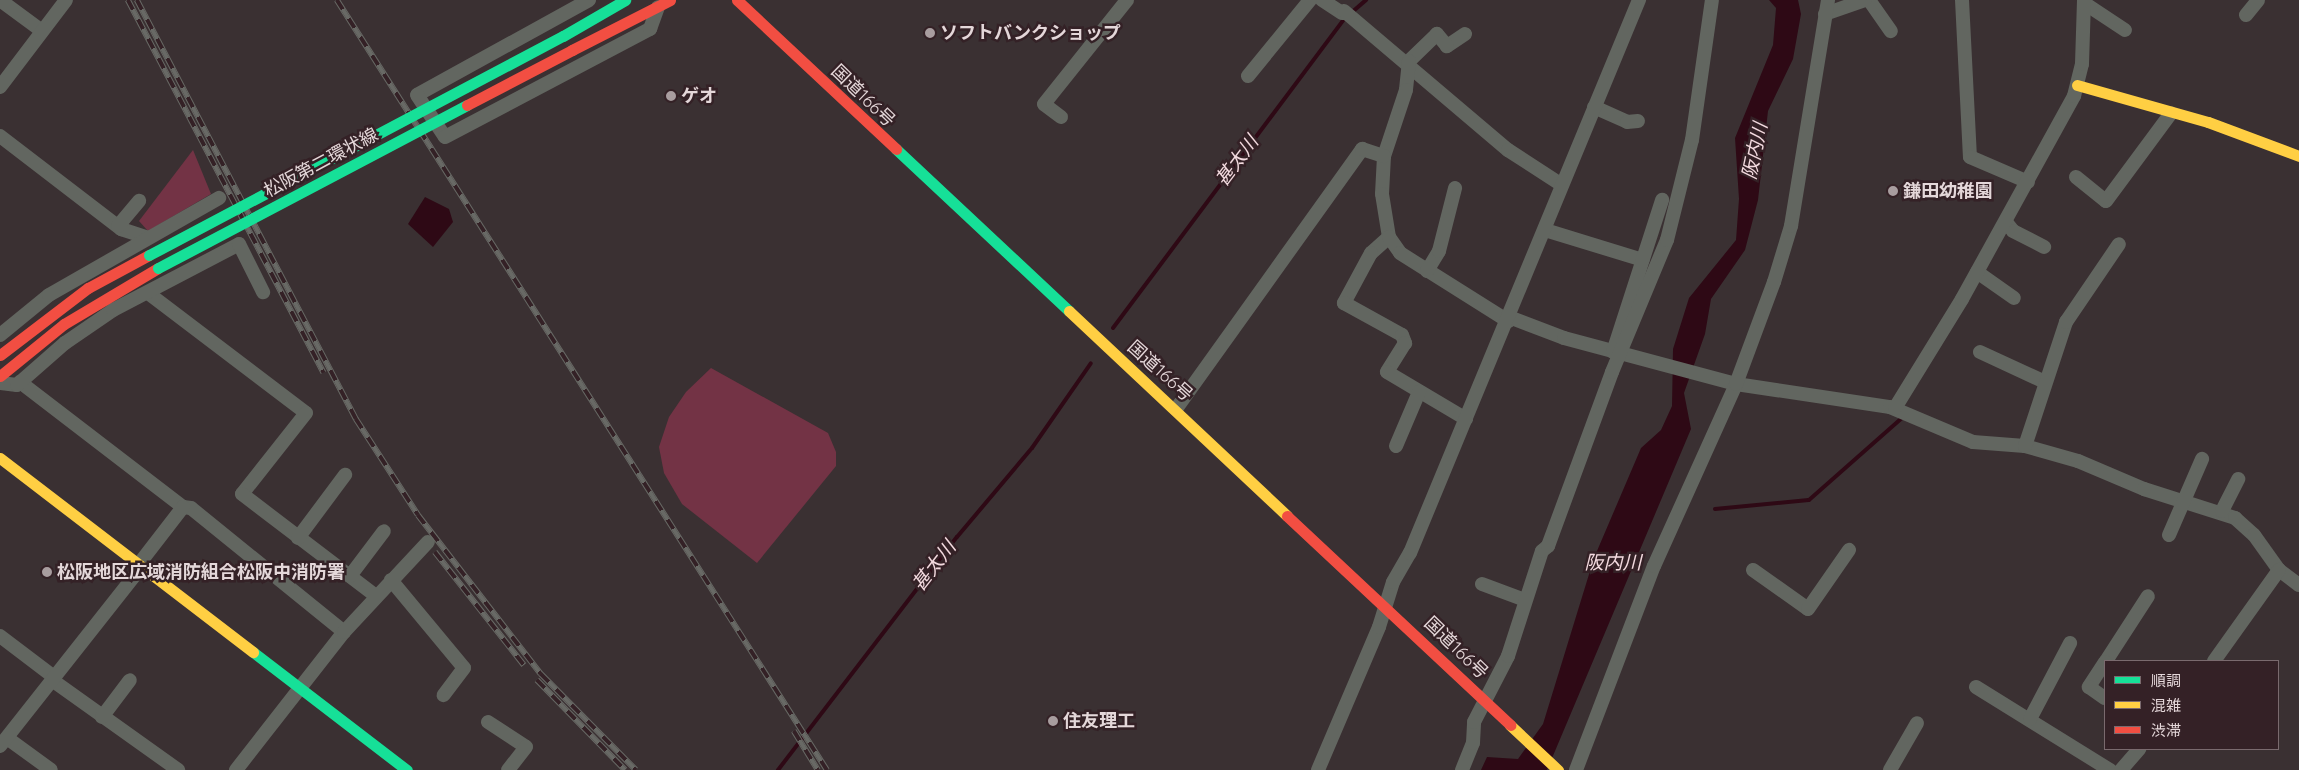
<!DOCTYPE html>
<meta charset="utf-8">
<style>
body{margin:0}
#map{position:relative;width:2299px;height:770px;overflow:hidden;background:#3a3032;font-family:Quicksand,"Noto Sans JP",sans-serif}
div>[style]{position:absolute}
.green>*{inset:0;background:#733345}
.water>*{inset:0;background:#2e0915}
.stream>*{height:4px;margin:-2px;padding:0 2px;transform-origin:2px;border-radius:2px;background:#2e0915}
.street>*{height:14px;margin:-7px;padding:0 7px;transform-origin:7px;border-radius:7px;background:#626660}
.fast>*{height:11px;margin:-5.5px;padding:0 5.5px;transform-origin:5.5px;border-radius:5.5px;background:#16e098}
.slow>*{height:11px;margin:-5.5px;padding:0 5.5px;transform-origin:5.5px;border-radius:5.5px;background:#ffcf43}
.jam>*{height:11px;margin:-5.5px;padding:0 5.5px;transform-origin:5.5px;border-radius:5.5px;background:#f24e42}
.rail>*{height:5.5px;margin-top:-2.75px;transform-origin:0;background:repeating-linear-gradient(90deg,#342126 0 11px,#686965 0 22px);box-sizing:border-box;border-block:1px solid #686965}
.fast-bridge>*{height:11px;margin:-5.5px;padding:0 5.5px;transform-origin:5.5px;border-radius:5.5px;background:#16e098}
.jam-bridge>*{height:11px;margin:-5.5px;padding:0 5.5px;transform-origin:5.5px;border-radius:5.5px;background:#f24e42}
.dots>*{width:14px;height:14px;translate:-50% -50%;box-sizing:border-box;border:2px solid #342126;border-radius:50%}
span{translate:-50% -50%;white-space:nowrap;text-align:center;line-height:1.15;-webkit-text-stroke:5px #342126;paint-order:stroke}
.poi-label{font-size:18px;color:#e4d7d9;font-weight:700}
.left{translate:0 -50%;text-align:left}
.street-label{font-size:18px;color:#e4d7d9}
.water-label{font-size:19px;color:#f3dadf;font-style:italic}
.legend{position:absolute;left:2104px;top:660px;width:175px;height:90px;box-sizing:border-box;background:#342126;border:1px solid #7a6a6e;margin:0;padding:6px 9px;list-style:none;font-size:15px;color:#e4d7d9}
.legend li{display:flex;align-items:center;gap:10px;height:25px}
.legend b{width:25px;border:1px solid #7a6a6e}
</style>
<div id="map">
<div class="green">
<i style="clip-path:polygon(193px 150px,211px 194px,148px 231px,139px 221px)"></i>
<i style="clip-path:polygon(711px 368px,828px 433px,836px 452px,836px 466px,757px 563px,682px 504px,664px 473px,659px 447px,669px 417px,686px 392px)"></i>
</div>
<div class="water">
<i style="clip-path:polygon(1769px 0,1798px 0,1801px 14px,1793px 59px,1768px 111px,1758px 200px,1745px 250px,1711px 299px,1705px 334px,1684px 393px,1691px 429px,1547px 770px,1481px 770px,1487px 757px,1518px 759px,1543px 724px,1594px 558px,1641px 448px,1661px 430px,1672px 406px,1673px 349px,1689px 298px,1736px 240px,1739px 199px,1735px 138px,1773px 45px,1776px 8px)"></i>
<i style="clip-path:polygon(425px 197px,449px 209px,453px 222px,433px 247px,408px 224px)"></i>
</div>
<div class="stream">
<i style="left:1351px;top:13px;width:20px;rotate:-41deg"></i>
<i style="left:1113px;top:328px;width:387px;rotate:-53.2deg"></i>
<i style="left:1715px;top:509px;width:94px;rotate:-5.5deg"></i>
<i style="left:1809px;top:500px;width:125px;rotate:-41.4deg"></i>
<i style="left:778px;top:770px;width:294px;rotate:-52.5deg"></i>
<i style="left:957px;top:537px;width:116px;rotate:-49.9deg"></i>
<i style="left:1032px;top:448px;width:103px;rotate:-55.2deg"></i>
</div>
<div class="street">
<i style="left:0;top:0;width:52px;rotate:36.4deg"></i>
<i style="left:589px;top:0;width:196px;rotate:151.1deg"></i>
<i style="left:417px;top:95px;width:50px;rotate:56.3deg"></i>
<i style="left:445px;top:137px;width:232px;rotate:-27.8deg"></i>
<i style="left:650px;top:29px;width:23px;rotate:-70deg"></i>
<i style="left:1322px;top:0;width:24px;rotate:33deg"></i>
<i style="left:1869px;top:0;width:38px;rotate:55deg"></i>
<i style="left:1962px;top:0;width:157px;rotate:87.1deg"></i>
<i style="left:1970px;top:157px;width:63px;rotate:23.3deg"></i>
<i style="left:2084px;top:3px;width:49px;rotate:33.4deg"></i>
<i style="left:1344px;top:11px;width:215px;rotate:40.3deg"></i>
<i style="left:1508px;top:150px;width:64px;rotate:32.9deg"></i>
<i style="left:1825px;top:14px;width:42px;rotate:-19.3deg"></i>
<i style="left:2246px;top:15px;width:19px;rotate:-51deg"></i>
<i style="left:1465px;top:34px;width:22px;rotate:146deg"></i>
<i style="left:1447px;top:46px;width:16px;rotate:-130deg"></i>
<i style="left:1437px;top:34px;width:39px;rotate:136deg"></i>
<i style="left:1409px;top:61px;width:29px;rotate:96deg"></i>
<i style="left:1406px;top:90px;width:70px;rotate:108.4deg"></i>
<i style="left:1384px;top:156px;width:38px;rotate:93deg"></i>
<i style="left:1382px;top:194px;width:44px;rotate:80.8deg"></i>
<i style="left:1389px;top:237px;width:24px;rotate:138deg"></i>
<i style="left:1371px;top:253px;width:57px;rotate:118.4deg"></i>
<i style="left:1344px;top:303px;width:66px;rotate:28.9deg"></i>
<i style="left:1402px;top:335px;width:9px;rotate:69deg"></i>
<i style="left:1405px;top:343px;width:34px;rotate:122deg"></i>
<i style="left:1387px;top:372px;width:92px;rotate:30.7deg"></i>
<i style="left:1248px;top:76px;width:98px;rotate:-50.8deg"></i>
<i style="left:0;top:87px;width:109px;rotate:-52.8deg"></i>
<i style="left:1594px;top:107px;width:36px;rotate:24deg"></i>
<i style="left:1627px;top:122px;width:11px;rotate:-5deg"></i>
<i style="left:1061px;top:117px;width:21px;rotate:-143deg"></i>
<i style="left:1044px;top:104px;width:133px;rotate:-51.4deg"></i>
<i style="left:0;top:136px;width:153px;rotate:37.5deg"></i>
<i style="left:121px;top:229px;width:28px;rotate:18deg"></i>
<i style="left:2076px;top:177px;width:38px;rotate:39deg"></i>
<i style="left:2106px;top:201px;width:109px;rotate:-53.5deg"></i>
<i style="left:2006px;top:222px;width:11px;rotate:52deg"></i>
<i style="left:2013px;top:231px;width:35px;rotate:27deg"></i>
<i style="left:118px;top:226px;width:33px;rotate:-50deg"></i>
<i style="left:1545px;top:230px;width:102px;rotate:17deg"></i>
<i style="left:1389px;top:237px;width:19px;rotate:55deg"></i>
<i style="left:1400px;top:253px;width:128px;rotate:32.2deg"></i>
<i style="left:1427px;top:271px;width:23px;rotate:-59deg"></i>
<i style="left:1439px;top:251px;width:65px;rotate:-75.7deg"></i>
<i style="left:1977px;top:272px;width:45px;rotate:35.1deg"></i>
<i style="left:148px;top:293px;width:198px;rotate:37.2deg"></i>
<i style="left:306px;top:413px;width:103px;rotate:128.3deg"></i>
<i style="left:242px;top:494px;width:168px;rotate:37.3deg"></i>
<i style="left:1509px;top:317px;width:59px;rotate:20.9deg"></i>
<i style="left:1564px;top:338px;width:178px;rotate:15deg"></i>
<i style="left:1736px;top:384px;width:156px;rotate:8.5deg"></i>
<i style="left:1890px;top:407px;width:90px;rotate:22.9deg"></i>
<i style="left:1973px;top:442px;width:52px;rotate:4.4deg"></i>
<i style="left:2025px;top:446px;width:55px;rotate:15.8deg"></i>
<i style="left:2078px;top:461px;width:72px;rotate:23deg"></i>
<i style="left:2144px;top:489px;width:96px;rotate:17.7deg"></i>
<i style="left:2235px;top:518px;width:25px;rotate:42deg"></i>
<i style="left:2254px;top:535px;width:43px;rotate:54.5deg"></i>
<i style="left:2279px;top:570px;width:25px;rotate:37deg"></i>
<i style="left:0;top:335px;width:63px;rotate:-39.2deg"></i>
<i style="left:49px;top:295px;width:196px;rotate:-29.7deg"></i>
<i style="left:1613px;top:352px;width:160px;rotate:-72.1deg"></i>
<i style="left:1980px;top:352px;width:72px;rotate:24.8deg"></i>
<i style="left:20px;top:382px;width:205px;rotate:37.5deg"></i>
<i style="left:183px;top:507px;width:8px;rotate:7deg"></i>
<i style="left:191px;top:508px;width:197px;rotate:39deg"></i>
<i style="left:0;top:383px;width:17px;rotate:7deg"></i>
<i style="left:17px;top:385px;width:64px;rotate:-41.2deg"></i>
<i style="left:65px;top:343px;width:58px;rotate:-34.5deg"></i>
<i style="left:113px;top:310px;width:142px;rotate:-27.6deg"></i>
<i style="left:239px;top:244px;width:54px;rotate:63.4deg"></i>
<i style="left:1895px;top:408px;width:128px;rotate:-58.4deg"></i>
<i style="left:1962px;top:299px;width:232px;rotate:-61.1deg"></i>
<i style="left:2074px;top:96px;width:33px;rotate:-76deg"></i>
<i style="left:2082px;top:64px;width:64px;rotate:-88.2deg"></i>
<i style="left:1176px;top:409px;width:320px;rotate:-54.4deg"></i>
<i style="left:1362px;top:149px;width:23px;rotate:18deg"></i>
<i style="left:1396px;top:446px;width:59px;rotate:-66.9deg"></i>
<i style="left:2025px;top:446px;width:131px;rotate:-71.7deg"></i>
<i style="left:2066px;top:322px;width:94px;rotate:-55.8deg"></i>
<i style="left:2222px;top:511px;width:36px;rotate:-63deg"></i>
<i style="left:2169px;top:535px;width:83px;rotate:-66.5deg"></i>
<i style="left:298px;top:538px;width:79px;rotate:-53.3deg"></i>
<i style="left:139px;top:564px;width:72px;rotate:-52.3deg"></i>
<i style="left:1753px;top:570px;width:67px;rotate:35.3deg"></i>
<i style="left:1808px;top:609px;width:72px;rotate:-55.2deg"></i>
<i style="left:350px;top:576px;width:56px;rotate:-52.9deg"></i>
<i style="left:391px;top:580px;width:114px;rotate:50.3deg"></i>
<i style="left:464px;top:668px;width:34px;rotate:127deg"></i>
<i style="left:1482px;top:584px;width:46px;rotate:20.4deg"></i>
<i style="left:0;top:636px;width:68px;rotate:37.2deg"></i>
<i style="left:2106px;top:661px;width:77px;rotate:-57.1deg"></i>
<i style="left:2214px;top:661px;width:112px;rotate:-54.5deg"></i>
<i style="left:2105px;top:662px;width:30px;rotate:123deg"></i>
<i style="left:2089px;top:687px;width:19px;rotate:35deg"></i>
<i style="left:52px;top:680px;width:155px;rotate:35.5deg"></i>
<i style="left:1976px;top:687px;width:158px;rotate:31.8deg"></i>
<i style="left:102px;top:717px;width:46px;rotate:-52.9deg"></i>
<i style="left:2030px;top:719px;width:86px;rotate:-62.2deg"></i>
<i style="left:488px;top:722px;width:45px;rotate:33.3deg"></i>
<i style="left:526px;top:747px;width:29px;rotate:128deg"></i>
<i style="left:7px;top:738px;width:54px;rotate:36deg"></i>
<i style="left:0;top:746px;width:229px;rotate:-51.7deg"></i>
<i style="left:236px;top:770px;width:175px;rotate:-52deg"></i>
<i style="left:344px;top:632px;width:123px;rotate:-47deg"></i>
<i style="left:1318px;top:770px;width:155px;rotate:-66.9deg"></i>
<i style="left:1379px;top:627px;width:47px;rotate:-72.7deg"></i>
<i style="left:1393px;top:582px;width:34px;rotate:-60deg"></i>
<i style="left:1410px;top:553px;width:599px;rotate:-67.51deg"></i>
<i style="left:1462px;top:770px;width:29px;rotate:-68deg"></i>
<i style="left:1473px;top:743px;width:21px;rotate:-87deg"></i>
<i style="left:1474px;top:722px;width:74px;rotate:-62.7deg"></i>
<i style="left:1508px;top:656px;width:110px;rotate:-72.1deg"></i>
<i style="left:1542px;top:551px;width:8px;rotate:-40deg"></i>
<i style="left:1548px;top:546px;width:185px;rotate:-69.8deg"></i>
<i style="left:1612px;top:372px;width:143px;rotate:-67.4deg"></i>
<i style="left:1667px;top:240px;width:103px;rotate:-76deg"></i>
<i style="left:1692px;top:140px;width:141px;rotate:-81.9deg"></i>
<i style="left:1576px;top:770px;width:218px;rotate:-69.1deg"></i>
<i style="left:1654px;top:566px;width:200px;rotate:-65.7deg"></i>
<i style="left:1736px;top:384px;width:109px;rotate:-69.6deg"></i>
<i style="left:1774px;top:282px;width:59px;rotate:-73.1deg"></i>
<i style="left:1791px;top:226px;width:229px;rotate:-80.7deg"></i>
<i style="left:1890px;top:770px;width:54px;rotate:-60.1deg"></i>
<i style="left:2121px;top:770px;width:28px;rotate:-49deg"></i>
</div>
<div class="fast">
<i style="left:563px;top:36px;width:72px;rotate:-30.1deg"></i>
<i style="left:896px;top:149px;width:237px;rotate:43.1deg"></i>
<i style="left:253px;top:652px;width:194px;rotate:37.5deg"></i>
</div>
<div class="slow">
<i style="left:2077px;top:85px;width:136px;rotate:15.8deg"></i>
<i style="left:2208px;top:122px;width:97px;rotate:20.5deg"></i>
<i style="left:1069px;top:311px;width:299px;rotate:43.2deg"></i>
<i style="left:0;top:458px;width:319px;rotate:37.5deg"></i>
<i style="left:1510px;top:725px;width:66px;rotate:43.2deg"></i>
</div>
<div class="jam">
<i style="left:737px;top:0;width:218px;rotate:43.1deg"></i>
<i style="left:572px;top:50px;width:110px;rotate:-27deg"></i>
<i style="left:0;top:355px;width:111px;rotate:-37.3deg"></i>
<i style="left:88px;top:288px;width:69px;rotate:-28.4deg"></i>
<i style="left:0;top:376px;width:82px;rotate:-39.1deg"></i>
<i style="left:64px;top:324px;width:109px;rotate:-30.8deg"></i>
<i style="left:1287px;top:516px;width:306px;rotate:43.1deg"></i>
</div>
<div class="rail">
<i style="left:128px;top:0;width:421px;rotate:62.3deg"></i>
<i style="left:137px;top:0;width:473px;rotate:62.4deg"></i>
<i style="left:356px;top:419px;width:114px;rotate:57.1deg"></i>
<i style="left:418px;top:515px;width:201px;rotate:52.3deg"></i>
<i style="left:541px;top:674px;width:135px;rotate:45.3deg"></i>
<i style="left:337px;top:0;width:913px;rotate:57.53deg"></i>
<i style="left:435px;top:552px;width:144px;rotate:51.8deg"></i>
<i style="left:537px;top:680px;width:126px;rotate:45.6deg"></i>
<i style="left:794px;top:731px;width:46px;rotate:58.4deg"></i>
</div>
<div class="fast-bridge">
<i style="left:149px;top:255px;width:468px;rotate:-27.9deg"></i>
<i style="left:158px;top:268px;width:349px;rotate:-27.8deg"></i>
</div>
<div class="jam-bridge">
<i style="left:467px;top:105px;width:119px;rotate:-27.6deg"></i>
</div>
<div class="dots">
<i style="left:930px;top:33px;background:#a89d9f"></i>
<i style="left:671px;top:96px;background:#a89d9f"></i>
<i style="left:1893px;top:191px;background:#a89d9f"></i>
<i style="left:47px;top:572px;background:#a89d9f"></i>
<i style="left:1053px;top:721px;background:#a89d9f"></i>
</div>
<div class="poi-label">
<span class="left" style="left:940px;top:33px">ソフトバンクショップ</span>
<span class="left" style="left:681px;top:96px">ゲオ</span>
<span class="left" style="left:1903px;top:191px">鎌田幼稚園</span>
<span class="left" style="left:57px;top:572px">松阪地区広域消防組合松阪中消防署</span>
<span class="left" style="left:1063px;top:721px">住友理工</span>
</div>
<div class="street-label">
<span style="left:863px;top:96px;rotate:44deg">国道166号</span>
<span style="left:321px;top:163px;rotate:-28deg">松阪第二環状線</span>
<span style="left:1160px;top:371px;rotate:42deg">国道166号</span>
<span style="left:1456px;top:648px;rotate:44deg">国道166号</span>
</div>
<div class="water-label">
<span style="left:1755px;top:151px;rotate:-78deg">阪内川</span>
<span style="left:1237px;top:161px;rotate:-53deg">甚太川</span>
<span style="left:1613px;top:563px">阪内川</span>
<span style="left:934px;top:566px;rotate:-52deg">甚太川</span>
</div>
<ul class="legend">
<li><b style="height:6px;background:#16e098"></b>順調</li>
<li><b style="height:6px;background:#ffcf43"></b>混雑</li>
<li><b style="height:6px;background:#f24e42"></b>渋滞</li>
</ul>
</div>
